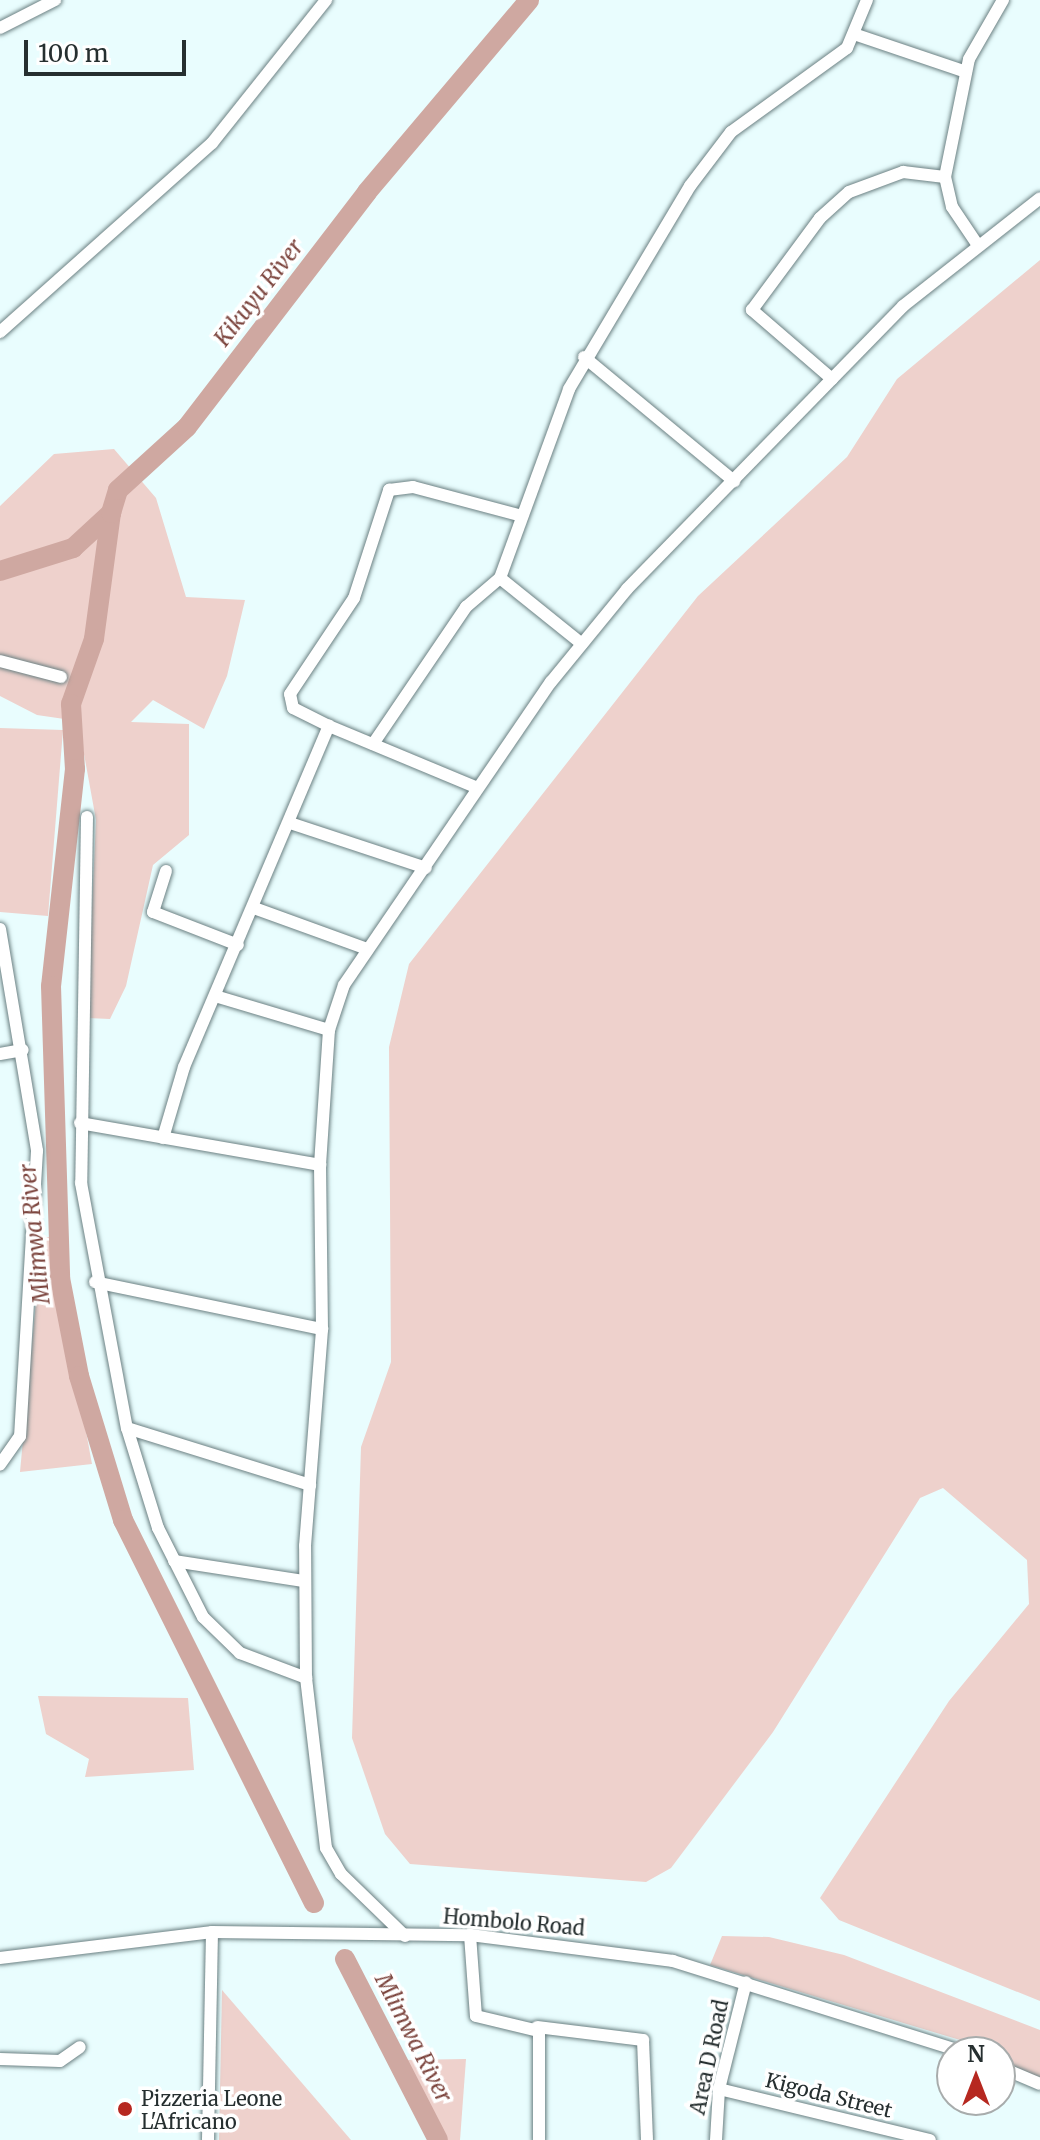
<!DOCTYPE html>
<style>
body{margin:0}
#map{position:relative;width:1040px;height:2140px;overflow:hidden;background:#e9fdfe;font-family:Merriweather,serif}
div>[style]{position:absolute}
.green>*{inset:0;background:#eed1cc}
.river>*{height:20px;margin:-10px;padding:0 10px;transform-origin:10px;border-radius:10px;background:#cfa8a1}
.roads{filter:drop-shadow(0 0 2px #6b8082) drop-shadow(0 0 2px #6b8082)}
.minor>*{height:12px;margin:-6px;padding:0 6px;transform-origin:6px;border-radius:6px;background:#fff}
.dots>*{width:22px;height:22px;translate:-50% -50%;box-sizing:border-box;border:4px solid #fff;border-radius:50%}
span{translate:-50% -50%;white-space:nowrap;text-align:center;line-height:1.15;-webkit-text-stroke:7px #fff;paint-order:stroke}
.street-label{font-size:20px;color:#262f30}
.poi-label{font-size:20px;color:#262f30}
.left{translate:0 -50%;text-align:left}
.water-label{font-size:22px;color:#7c453e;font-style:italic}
.north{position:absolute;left:936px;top:2036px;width:80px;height:80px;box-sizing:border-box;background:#fff;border:2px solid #a8acac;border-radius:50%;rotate:0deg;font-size:22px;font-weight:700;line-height:32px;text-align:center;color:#262f30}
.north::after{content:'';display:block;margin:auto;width:28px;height:36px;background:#b62820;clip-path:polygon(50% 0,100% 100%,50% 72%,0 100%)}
.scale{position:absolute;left:24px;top:40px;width:162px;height:36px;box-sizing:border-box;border:4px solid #262f30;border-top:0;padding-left:10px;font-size:24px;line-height:28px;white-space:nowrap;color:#262f30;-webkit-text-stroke:6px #fff;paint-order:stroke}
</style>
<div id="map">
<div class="green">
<i style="clip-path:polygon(1040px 260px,1040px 2001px,839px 1920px,820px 1898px,949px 1701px,1029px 1604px,1027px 1560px,943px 1488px,920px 1498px,773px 1732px,671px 1868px,646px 1882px,410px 1864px,385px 1834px,352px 1738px,361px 1447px,391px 1362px,389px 1047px,409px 964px,698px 596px,847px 457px,897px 379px)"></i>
<i style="clip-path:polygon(114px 449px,156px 498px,186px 597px,245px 600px,227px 676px,204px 729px,153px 700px,131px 722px,189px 724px,189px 835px,153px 865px,126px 986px,110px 1019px,87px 1018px,96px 820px,78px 721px,37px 715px,0 696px,0 506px,54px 454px)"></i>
<i style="clip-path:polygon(0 728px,63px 730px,48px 916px,0 912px)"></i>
<i style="clip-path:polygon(42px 1237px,50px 1237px,92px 1464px,20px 1472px)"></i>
<i style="clip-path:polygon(38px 1696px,188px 1698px,194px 1770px,85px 1777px,89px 1759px,46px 1734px)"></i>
<i style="clip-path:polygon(722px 1936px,769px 1937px,844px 1955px,1040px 2030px,1040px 2078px,1000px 2060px,1000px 2052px,710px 1965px)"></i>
<i style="clip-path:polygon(222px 1990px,351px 2140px,219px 2140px)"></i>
<i style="clip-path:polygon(466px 2059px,460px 2140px,446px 2140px,405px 2060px)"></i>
</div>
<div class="river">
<i style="left:111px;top:513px;width:127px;rotate:97.7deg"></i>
<i style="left:94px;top:639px;width:69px;rotate:109.5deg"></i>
<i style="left:71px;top:704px;width:65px;rotate:86.5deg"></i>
<i style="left:75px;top:769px;width:218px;rotate:96.3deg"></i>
<i style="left:51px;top:986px;width:292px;rotate:88.2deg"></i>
<i style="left:60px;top:1278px;width:100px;rotate:79deg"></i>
<i style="left:79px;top:1376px;width:151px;rotate:73deg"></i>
<i style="left:123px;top:1520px;width:428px;rotate:63.5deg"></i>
<i style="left:0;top:571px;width:77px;rotate:-17.5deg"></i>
<i style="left:73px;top:548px;width:52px;rotate:-42.6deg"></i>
<i style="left:111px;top:513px;width:24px;rotate:-73deg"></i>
<i style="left:118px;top:490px;width:93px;rotate:-42.4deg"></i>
<i style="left:187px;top:427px;width:296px;rotate:-52.5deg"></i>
<i style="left:367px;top:192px;width:251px;rotate:-49.8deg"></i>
<i style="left:345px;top:1959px;width:203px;rotate:62.8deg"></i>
</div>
<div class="roads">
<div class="minor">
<i style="left:0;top:28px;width:62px;rotate:-27deg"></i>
<i style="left:854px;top:34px;width:118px;rotate:18.7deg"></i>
<i style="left:977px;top:244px;width:45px;rotate:-124deg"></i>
<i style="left:952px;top:207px;width:31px;rotate:-103deg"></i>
<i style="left:945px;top:177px;width:120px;rotate:-78.5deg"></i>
<i style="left:969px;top:59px;width:68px;rotate:-60deg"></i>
<i style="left:0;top:332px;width:284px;rotate:-41.7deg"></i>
<i style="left:212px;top:143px;width:183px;rotate:-51.4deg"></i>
<i style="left:584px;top:357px;width:195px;rotate:39.6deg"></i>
<i style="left:832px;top:379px;width:106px;rotate:-139.2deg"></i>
<i style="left:752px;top:310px;width:114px;rotate:-53.5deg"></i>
<i style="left:820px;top:218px;width:39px;rotate:-42deg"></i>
<i style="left:849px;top:192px;width:58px;rotate:-20.3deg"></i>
<i style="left:903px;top:172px;width:42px;rotate:6.8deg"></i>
<i style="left:500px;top:578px;width:105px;rotate:38.8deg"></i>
<i style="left:0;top:661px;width:63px;rotate:14.7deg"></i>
<i style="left:329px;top:726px;width:40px;rotate:-153.4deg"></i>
<i style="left:293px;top:708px;width:14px;rotate:-102deg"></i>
<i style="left:290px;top:694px;width:115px;rotate:-56.3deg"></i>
<i style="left:354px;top:598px;width:114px;rotate:-72deg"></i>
<i style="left:389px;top:490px;width:24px;rotate:-7deg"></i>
<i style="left:413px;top:487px;width:113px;rotate:14.9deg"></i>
<i style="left:373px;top:744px;width:166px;rotate:-55.8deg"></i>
<i style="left:466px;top:607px;width:45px;rotate:-40.5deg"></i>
<i style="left:500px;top:578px;width:201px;rotate:-69.9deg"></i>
<i style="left:569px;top:389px;width:236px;rotate:-59.2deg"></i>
<i style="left:690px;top:186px;width:68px;rotate:-52.8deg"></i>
<i style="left:731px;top:132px;width:143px;rotate:-35.9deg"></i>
<i style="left:847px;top:48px;width:52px;rotate:-67.4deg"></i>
<i style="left:87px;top:817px;width:366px;rotate:90.9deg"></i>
<i style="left:81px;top:1183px;width:249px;rotate:79.4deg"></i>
<i style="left:127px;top:1428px;width:105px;rotate:72.8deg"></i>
<i style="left:158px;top:1528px;width:100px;rotate:63.2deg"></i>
<i style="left:203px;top:1617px;width:52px;rotate:44.2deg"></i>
<i style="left:240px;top:1653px;width:71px;rotate:20.7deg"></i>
<i style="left:290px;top:823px;width:143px;rotate:18.3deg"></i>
<i style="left:166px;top:871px;width:43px;rotate:107.6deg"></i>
<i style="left:153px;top:912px;width:91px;rotate:21.2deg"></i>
<i style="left:254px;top:908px;width:120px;rotate:19.9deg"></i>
<i style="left:0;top:929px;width:225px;rotate:80.5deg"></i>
<i style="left:37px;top:1151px;width:286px;rotate:93.4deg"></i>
<i style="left:20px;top:1436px;width:35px;rotate:125deg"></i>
<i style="left:215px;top:996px;width:119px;rotate:16.6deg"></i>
<i style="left:0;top:1054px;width:23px;rotate:-10deg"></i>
<i style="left:80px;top:1123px;width:244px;rotate:9.9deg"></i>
<i style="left:163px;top:1138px;width:74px;rotate:-73.5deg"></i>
<i style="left:184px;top:1067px;width:371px;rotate:-67deg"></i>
<i style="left:329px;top:726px;width:161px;rotate:22.6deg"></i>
<i style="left:95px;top:1282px;width:232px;rotate:11.7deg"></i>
<i style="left:127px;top:1428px;width:192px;rotate:17.3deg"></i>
<i style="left:174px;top:1561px;width:131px;rotate:8.8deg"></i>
<i style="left:470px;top:1935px;width:81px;rotate:85.8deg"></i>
<i style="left:476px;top:2016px;width:65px;rotate:13.4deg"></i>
<i style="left:539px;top:2031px;width:109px;rotate:90deg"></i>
<i style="left:405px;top:1936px;width:89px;rotate:-135.9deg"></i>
<i style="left:341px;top:1874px;width:30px;rotate:-120deg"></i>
<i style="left:326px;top:1848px;width:171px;rotate:-96.7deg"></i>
<i style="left:306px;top:1678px;width:132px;rotate:-90.4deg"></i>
<i style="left:305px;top:1546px;width:218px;rotate:-85.5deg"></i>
<i style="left:322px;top:1329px;width:164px;rotate:-90.7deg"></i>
<i style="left:320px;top:1165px;width:135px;rotate:-86.2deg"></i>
<i style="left:329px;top:1030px;width:47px;rotate:-71.6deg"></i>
<i style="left:344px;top:985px;width:367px;rotate:-55.7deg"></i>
<i style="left:551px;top:682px;width:120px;rotate:-50.7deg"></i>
<i style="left:627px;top:589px;width:395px;rotate:-45.7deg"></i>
<i style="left:903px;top:306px;width:174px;rotate:-38.2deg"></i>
<i style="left:0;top:1958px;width:214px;rotate:-7deg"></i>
<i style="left:212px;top:1932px;width:258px;rotate:0.7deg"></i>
<i style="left:470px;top:1935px;width:205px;rotate:7.3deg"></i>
<i style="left:673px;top:1961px;width:304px;rotate:17.4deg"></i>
<i style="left:537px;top:2027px;width:107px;rotate:7deg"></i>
<i style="left:643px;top:2040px;width:100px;rotate:87.7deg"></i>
<i style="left:0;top:2059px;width:60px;rotate:1.9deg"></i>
<i style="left:60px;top:2061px;width:24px;rotate:-35deg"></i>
<i style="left:1000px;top:2067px;width:43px;rotate:23deg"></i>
<i style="left:719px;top:2089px;width:217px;rotate:13.6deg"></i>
<i style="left:208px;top:2140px;width:208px;rotate:-88.9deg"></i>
<i style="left:716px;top:2140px;width:51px;rotate:-86.6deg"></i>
<i style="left:719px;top:2089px;width:110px;rotate:-75.8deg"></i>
</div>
</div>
<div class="dots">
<i style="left:125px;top:2109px;background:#b62820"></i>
</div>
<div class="street-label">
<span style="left:514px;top:1922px;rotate:5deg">Hombolo Road</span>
<span style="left:709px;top:2057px;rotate:-78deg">Area D Road</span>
<span style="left:829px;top:2095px;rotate:14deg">Kigoda Street</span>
</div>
<div class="poi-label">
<span class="left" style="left:141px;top:2110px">Pizzeria Leone<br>L'Africano</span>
</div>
<div class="water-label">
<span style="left:259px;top:293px;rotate:-52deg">Kikuyu River</span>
<span style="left:35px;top:1234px;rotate:-96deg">Mlimwa River</span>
<span style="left:413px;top:2038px;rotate:63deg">Mlimwa River</span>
</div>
<div class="north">N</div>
<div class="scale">100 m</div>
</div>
